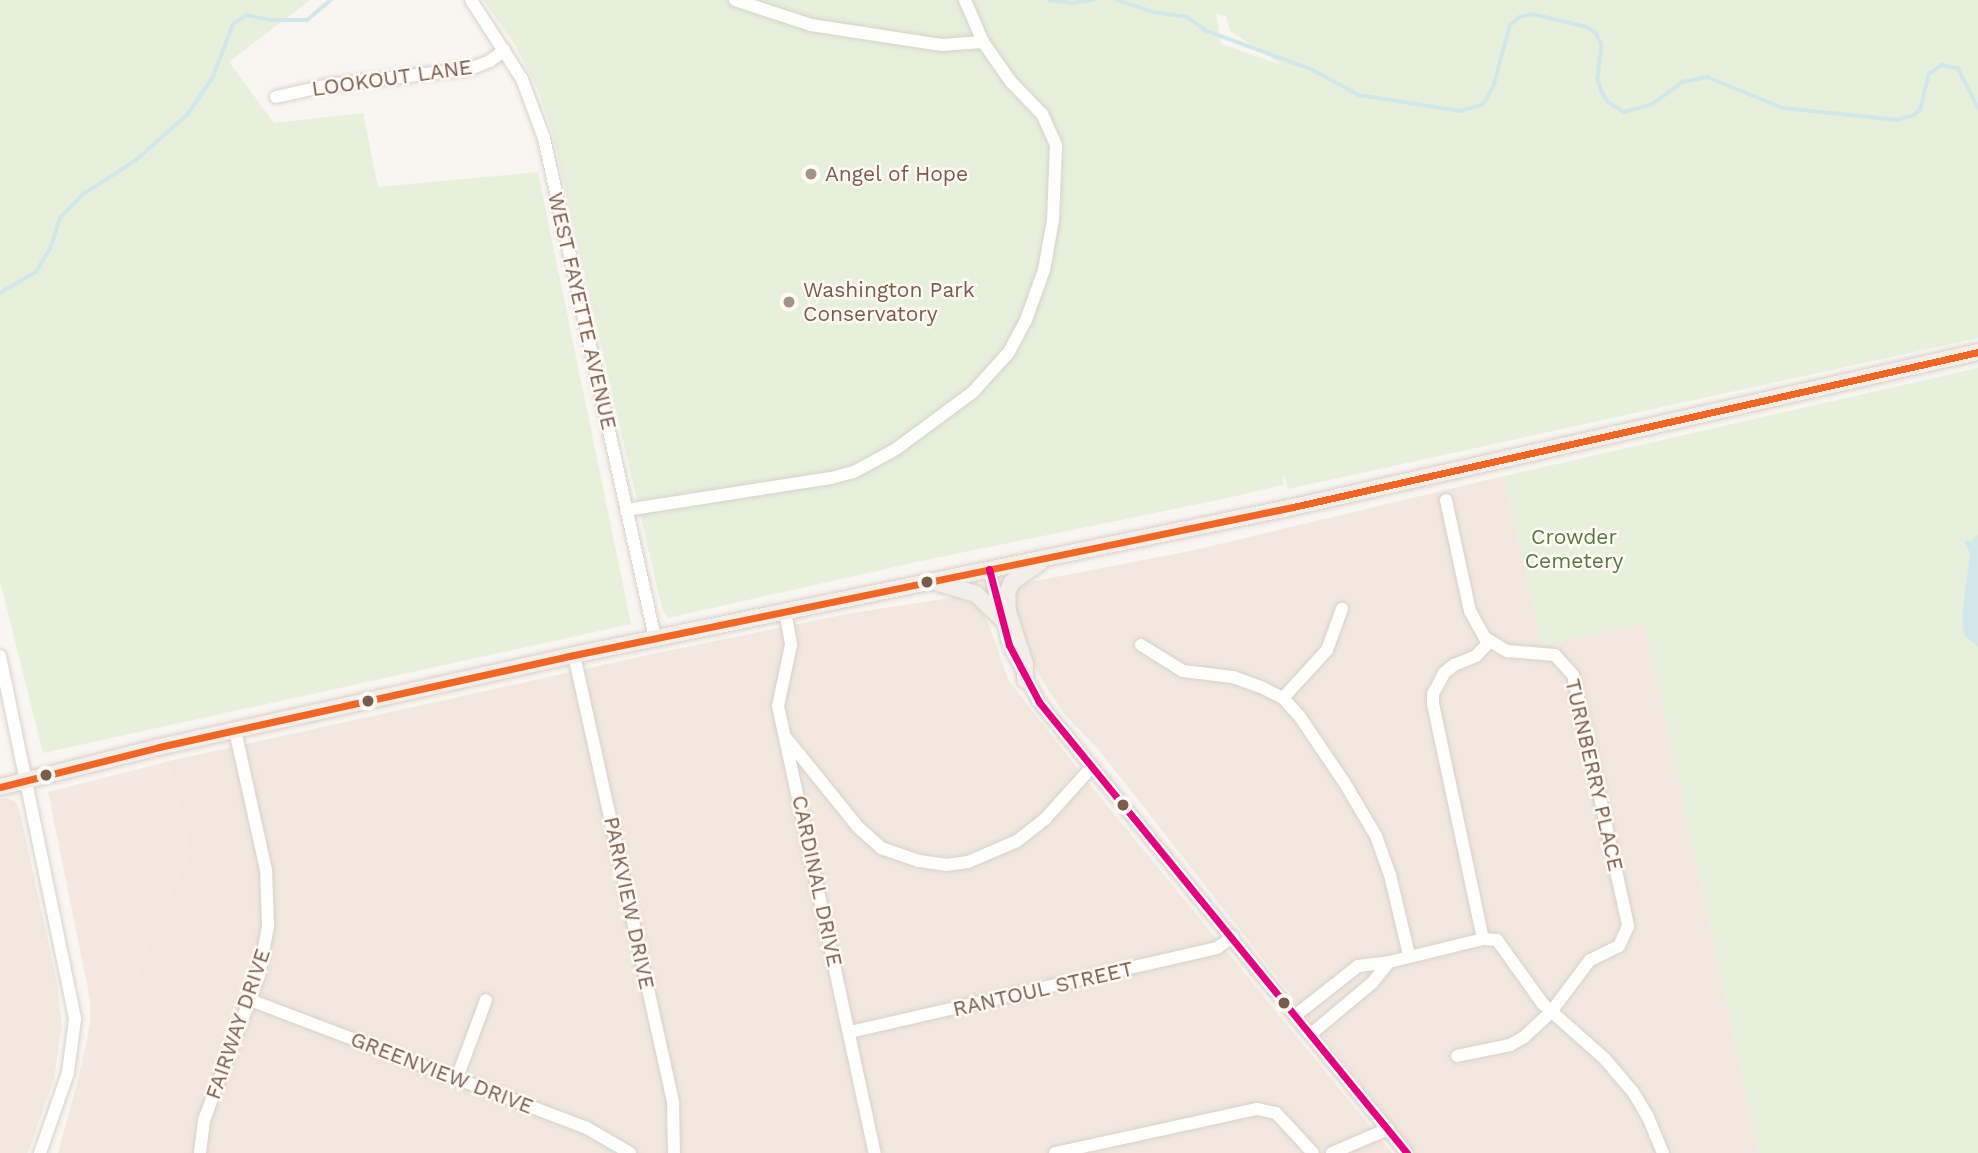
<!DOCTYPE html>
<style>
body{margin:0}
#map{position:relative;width:1978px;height:1153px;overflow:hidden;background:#f9f5f0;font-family:"Work Sans",sans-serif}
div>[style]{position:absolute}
.residential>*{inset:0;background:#f2e8de}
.commercial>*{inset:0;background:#f6e8e1}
.green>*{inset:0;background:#e7f0db}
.water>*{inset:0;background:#d0e8ea}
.stream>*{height:3.5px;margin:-1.75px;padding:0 1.75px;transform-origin:1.75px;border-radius:1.75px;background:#d0e8ea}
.roads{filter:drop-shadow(0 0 2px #d7d1cb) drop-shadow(0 0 2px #d7d1cb)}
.minor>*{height:12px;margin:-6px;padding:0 6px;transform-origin:6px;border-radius:6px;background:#fefefd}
.major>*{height:16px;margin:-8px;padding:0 8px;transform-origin:8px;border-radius:8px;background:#f3eee8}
.bus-1>*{height:7px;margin:-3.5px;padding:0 3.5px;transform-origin:3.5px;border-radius:3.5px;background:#f26522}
.bus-2>*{height:7px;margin:-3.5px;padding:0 3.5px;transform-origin:3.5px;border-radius:3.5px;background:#e5007d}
.dots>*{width:19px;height:19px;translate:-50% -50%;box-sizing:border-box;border:4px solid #fffaf3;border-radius:50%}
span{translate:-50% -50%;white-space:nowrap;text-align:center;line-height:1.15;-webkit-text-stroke:5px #fffaf3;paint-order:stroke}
.street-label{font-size:21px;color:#7a5c4d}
.poi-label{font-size:21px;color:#7a5c4d}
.left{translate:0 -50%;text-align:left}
.park-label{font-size:21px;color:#537a41}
</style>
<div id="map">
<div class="residential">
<i style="clip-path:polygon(1504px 476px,1542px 645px,1645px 622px,1759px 1153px,1415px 1153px,1099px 750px,1065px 715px,1040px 677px,1019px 629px,1015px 612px,1016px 591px,1025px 583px,1195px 550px)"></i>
<i style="clip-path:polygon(956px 597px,976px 605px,987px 620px,1009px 681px,1092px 787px,1392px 1153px,58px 1153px,78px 1080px,98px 1086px,154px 928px,189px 854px,169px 761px,657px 653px,852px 613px)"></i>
<i style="clip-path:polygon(6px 798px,15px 801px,19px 808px,57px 983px,62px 1026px,54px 1078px,28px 1153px,0 1153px,0 799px)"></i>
</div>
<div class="commercial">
<i style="clip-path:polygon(169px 761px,189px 854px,154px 928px,98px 1087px,78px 1080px,90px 1024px,90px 1000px,48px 792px)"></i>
</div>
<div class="green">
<i style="clip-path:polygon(0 0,310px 0,229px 62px,274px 123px,363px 113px,378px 187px,538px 172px,631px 624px,43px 753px,0 581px)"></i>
<i style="clip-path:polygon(evenodd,484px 0,1978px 0,1978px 338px,1288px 489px,1284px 474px,1283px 485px,1223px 499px,921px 561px,668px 618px,663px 612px,659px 596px,552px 131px,537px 87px,515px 45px,484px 0,1216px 14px,1226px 16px,1230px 31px,1284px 66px,1221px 44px,1216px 14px)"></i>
<i style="clip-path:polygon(1978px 368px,1978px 1153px,1759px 1153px,1645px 623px,1542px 645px,1504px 476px)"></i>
</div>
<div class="water">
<i style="clip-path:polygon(1978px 535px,1978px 647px,1964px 635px,1962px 618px,1970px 553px,1964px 541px,1971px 541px)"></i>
</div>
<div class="stream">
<i style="left:1049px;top:0;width:23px;rotate:7deg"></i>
<i style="left:1072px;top:3px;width:22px;rotate:-8deg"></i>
<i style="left:1117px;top:0;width:38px;rotate:18deg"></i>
<i style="left:1153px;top:12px;width:34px;rotate:8deg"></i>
<i style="left:1187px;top:17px;width:24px;rotate:35deg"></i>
<i style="left:1207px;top:31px;width:111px;rotate:20.1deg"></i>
<i style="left:1311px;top:69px;width:55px;rotate:28.4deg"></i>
<i style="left:1359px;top:95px;width:102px;rotate:9deg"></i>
<i style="left:1460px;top:111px;width:22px;rotate:-16deg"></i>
<i style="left:1481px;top:105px;width:7px;rotate:-45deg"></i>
<i style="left:1486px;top:100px;width:18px;rotate:-63deg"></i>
<i style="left:1494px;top:84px;width:61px;rotate:-74.8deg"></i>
<i style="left:1510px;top:25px;width:13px;rotate:-39deg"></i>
<i style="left:1520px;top:17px;width:12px;rotate:-14deg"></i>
<i style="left:1532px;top:14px;width:57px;rotate:13.3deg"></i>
<i style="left:1587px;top:27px;width:11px;rotate:34deg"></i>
<i style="left:1596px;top:33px;width:13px;rotate:63deg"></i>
<i style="left:1602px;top:45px;width:34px;rotate:97deg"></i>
<i style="left:1598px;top:79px;width:14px;rotate:73deg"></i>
<i style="left:1602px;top:92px;width:12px;rotate:59deg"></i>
<i style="left:1608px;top:102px;width:19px;rotate:32deg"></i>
<i style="left:1624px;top:112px;width:28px;rotate:-15deg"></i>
<i style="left:1651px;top:105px;width:39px;rotate:-36deg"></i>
<i style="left:1683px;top:82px;width:25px;rotate:-12deg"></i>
<i style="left:1707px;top:77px;width:82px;rotate:22.2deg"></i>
<i style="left:1783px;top:108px;width:115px;rotate:6deg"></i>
<i style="left:1897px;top:120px;width:18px;rotate:-16deg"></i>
<i style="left:1914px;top:115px;width:8px;rotate:-40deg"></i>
<i style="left:1920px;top:110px;width:37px;rotate:-76deg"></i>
<i style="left:1929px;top:74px;width:16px;rotate:-35deg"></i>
<i style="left:1942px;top:65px;width:16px;rotate:11deg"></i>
<i style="left:1958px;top:68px;width:44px;rotate:62.9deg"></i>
<i style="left:0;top:293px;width:42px;rotate:-30.3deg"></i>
<i style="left:36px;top:272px;width:27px;rotate:-59deg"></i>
<i style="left:50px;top:249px;width:33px;rotate:-72deg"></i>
<i style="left:60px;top:218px;width:32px;rotate:-46deg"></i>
<i style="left:82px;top:195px;width:63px;rotate:-32.7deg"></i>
<i style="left:135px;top:161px;width:71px;rotate:-41.6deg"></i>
<i style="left:188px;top:114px;width:45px;rotate:-56deg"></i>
<i style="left:213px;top:77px;width:57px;rotate:-69.3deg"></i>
<i style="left:233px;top:24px;width:17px;rotate:-33deg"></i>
<i style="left:247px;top:15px;width:24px;rotate:12deg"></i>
<i style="left:270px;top:20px;width:37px"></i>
<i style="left:307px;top:20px;width:31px;rotate:-40deg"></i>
</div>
<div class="roads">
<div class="minor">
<i style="left:471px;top:0;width:94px;rotate:57.2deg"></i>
<i style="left:522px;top:79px;width:63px;rotate:69.6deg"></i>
<i style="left:544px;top:138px;width:512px;rotate:77.48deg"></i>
<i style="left:735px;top:0;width:80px;rotate:18.2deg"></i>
<i style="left:811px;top:25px;width:132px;rotate:8.7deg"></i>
<i style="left:941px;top:45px;width:42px;rotate:-4.1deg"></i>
<i style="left:276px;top:97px;width:54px;rotate:-12.8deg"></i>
<i style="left:329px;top:85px;width:142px;rotate:-6.5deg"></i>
<i style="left:470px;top:69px;width:22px;rotate:-22deg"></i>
<i style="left:490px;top:61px;width:18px;rotate:-38deg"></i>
<i style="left:1446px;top:500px;width:114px;rotate:77.8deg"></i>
<i style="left:1470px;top:611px;width:31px;rotate:61deg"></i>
<i style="left:1485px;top:638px;width:26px;rotate:31deg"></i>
<i style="left:1507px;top:651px;width:48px;rotate:4.8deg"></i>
<i style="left:1555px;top:655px;width:27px;rotate:48deg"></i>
<i style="left:1573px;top:675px;width:257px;rotate:77.6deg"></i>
<i style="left:1628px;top:926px;width:22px;rotate:114deg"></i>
<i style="left:1619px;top:946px;width:32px;rotate:154deg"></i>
<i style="left:1590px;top:960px;width:65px;rotate:126.9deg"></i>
<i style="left:1551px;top:1012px;width:37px;rotate:137deg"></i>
<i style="left:1524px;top:1037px;width:16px;rotate:150deg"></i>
<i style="left:1510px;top:1045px;width:54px;rotate:168.3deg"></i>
<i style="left:626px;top:510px;width:207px;rotate:-8.9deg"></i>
<i style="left:831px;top:478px;width:24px;rotate:-15deg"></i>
<i style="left:854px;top:472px;width:48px;rotate:-28.7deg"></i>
<i style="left:896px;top:449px;width:96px;rotate:-36.5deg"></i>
<i style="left:973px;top:392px;width:54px;rotate:-48deg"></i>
<i style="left:1009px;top:352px;width:36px;rotate:-62deg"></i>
<i style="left:1026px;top:320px;width:53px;rotate:-70.2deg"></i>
<i style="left:1044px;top:270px;width:51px;rotate:-79.8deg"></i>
<i style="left:1053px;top:220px;width:75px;rotate:-87.7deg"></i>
<i style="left:1056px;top:145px;width:34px;rotate:-114deg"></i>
<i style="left:1042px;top:114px;width:45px;rotate:-134.1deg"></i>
<i style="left:1011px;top:82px;width:49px;rotate:-125deg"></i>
<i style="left:983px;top:42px;width:46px;rotate:-113.2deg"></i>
<i style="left:989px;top:569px;width:79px;rotate:75.3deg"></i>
<i style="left:1009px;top:645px;width:64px;rotate:62.2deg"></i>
<i style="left:1039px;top:702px;width:582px;rotate:50.79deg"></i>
<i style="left:785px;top:610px;width:36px;rotate:80deg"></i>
<i style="left:791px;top:645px;width:62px;rotate:102deg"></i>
<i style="left:778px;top:706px;width:457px;rotate:77.8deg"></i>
<i style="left:1141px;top:645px;width:49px;rotate:31.8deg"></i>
<i style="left:1183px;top:671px;width:50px;rotate:6.8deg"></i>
<i style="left:1233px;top:677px;width:32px;rotate:20deg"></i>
<i style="left:1263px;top:688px;width:22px;rotate:27deg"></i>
<i style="left:1283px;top:698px;width:25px;rotate:48deg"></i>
<i style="left:1300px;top:717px;width:78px;rotate:55.9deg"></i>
<i style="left:1344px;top:782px;width:63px;rotate:59.3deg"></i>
<i style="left:1376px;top:836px;width:41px;rotate:70.3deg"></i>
<i style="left:1390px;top:875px;width:82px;rotate:76.6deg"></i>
<i style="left:574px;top:655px;width:459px;rotate:77.5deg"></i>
<i style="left:673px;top:1103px;width:50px;rotate:88.9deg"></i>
<i style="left:0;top:656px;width:371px;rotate:78.3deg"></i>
<i style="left:75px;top:1019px;width:54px;rotate:97.4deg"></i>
<i style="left:68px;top:1073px;width:85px;rotate:109.3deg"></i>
<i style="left:1283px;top:698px;width:65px;rotate:-47.5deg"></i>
<i style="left:1327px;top:650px;width:44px;rotate:-69.9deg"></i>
<i style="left:787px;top:739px;width:113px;rotate:51.1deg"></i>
<i style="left:858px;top:827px;width:31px;rotate:42deg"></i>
<i style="left:881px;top:848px;width:40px;rotate:18.9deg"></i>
<i style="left:919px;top:861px;width:27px;rotate:8deg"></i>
<i style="left:946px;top:865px;width:22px;rotate:-8deg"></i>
<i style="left:968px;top:862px;width:53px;rotate:-23.2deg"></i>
<i style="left:1017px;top:841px;width:36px;rotate:-38deg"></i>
<i style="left:1045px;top:819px;width:69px;rotate:-48deg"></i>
<i style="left:1483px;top:939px;width:240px;rotate:-102deg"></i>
<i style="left:1433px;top:704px;width:10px;rotate:-90deg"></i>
<i style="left:1433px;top:694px;width:24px;rotate:-62deg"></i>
<i style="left:1444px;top:673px;width:13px;rotate:-39deg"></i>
<i style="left:1454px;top:665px;width:24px;rotate:-22deg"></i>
<i style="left:1476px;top:656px;width:19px;rotate:-47deg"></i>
<i style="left:250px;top:1000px;width:358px;rotate:20.8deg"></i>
<i style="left:585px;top:1127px;width:52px;rotate:30deg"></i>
<i style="left:1296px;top:1015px;width:79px;rotate:-38.3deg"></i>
<i style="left:1358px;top:966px;width:31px;rotate:-7deg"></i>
<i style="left:1389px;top:962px;width:97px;rotate:-13.7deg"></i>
<i style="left:1483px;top:939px;width:14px;rotate:4deg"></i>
<i style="left:1497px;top:940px;width:79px;rotate:54.3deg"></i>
<i style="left:1543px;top:1004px;width:83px;rotate:41.6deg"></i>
<i style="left:1605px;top:1059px;width:43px;rotate:49.7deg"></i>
<i style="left:1633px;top:1092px;width:27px;rotate:59deg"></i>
<i style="left:1647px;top:1115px;width:41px;rotate:67.2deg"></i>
<i style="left:850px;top:1032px;width:376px;rotate:-12.9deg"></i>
<i style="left:1217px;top:948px;width:19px;rotate:-36deg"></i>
<i style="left:1311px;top:1034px;width:80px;rotate:-39.9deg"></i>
<i style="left:1372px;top:983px;width:27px;rotate:-51deg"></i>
<i style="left:457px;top:1078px;width:83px;rotate:-69.6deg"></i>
<i style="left:200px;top:1153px;width:33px;rotate:-83deg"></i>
<i style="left:204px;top:1120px;width:155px;rotate:-69.2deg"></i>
<i style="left:259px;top:975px;width:50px;rotate:-79.6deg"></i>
<i style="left:268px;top:926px;width:56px;rotate:-92deg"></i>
<i style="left:266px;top:870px;width:143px;rotate:-102.5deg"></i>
<i style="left:1055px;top:1153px;width:207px;rotate:-12.3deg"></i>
<i style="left:1257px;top:1109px;width:19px;rotate:12deg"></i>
<i style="left:1276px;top:1113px;width:54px;rotate:47.2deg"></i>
<i style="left:1332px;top:1153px;width:61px;rotate:-23.2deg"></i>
</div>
<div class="major">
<i style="left:938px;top:583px;width:40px;rotate:16deg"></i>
<i style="left:976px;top:594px;width:35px;rotate:44deg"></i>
<i style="left:1025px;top:680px;width:16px;rotate:-90deg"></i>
<i style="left:1025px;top:664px;width:55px;rotate:-108.1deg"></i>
<i style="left:1008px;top:612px;width:19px;rotate:-93deg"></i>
<i style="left:1007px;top:593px;width:12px;rotate:-66deg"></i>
<i style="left:1012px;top:582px;width:33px;rotate:-35deg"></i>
<i style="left:0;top:787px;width:164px;rotate:-14.1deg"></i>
<i style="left:159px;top:747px;width:425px;rotate:-12.5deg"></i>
<i style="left:574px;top:655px;width:734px;rotate:-11.63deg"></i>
<i style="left:1293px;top:507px;width:702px;rotate:-12.75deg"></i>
</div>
</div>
<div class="bus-1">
<i style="left:0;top:787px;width:164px;rotate:-14.1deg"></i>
<i style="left:159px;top:747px;width:425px;rotate:-12.5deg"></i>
<i style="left:574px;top:655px;width:734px;rotate:-11.63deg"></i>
<i style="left:1293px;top:507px;width:702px;rotate:-12.75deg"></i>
</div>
<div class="bus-2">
<i style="left:989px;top:569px;width:79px;rotate:75.3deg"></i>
<i style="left:1009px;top:645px;width:64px;rotate:62.2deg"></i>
<i style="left:1039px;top:702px;width:582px;rotate:50.79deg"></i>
</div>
<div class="dots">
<i style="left:811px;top:174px;background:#a69286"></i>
<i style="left:789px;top:302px;background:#a69286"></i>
<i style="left:927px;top:582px;background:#7a5c4d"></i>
<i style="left:368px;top:701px;background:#7a5c4d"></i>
<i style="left:46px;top:775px;background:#7a5c4d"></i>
<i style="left:1123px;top:805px;background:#7a5c4d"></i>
<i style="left:1284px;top:1003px;background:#7a5c4d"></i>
</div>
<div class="street-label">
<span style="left:392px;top:78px;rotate:-8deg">LOOKOUT LANE</span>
<span style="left:582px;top:311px;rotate:77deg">WEST FAYETTE AVENUE</span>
<span style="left:1594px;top:775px;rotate:77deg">TURNBERRY PLACE</span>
<span style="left:817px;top:881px;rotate:78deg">CARDINAL DRIVE</span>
<span style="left:629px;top:903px;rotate:78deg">PARKVIEW DRIVE</span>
<span style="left:1043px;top:989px;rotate:-13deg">RANTOUL STREET</span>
<span style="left:238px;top:1024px;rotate:-71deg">FAIRWAY DRIVE</span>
<span style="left:442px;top:1073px;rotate:21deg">GREENVIEW DRIVE</span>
</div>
<div class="poi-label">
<span class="left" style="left:825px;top:174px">Angel of Hope</span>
<span class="left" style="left:803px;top:302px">Washington Park<br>Conservatory</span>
</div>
<div class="park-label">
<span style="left:1574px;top:549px">Crowder<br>Cemetery</span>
</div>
</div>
